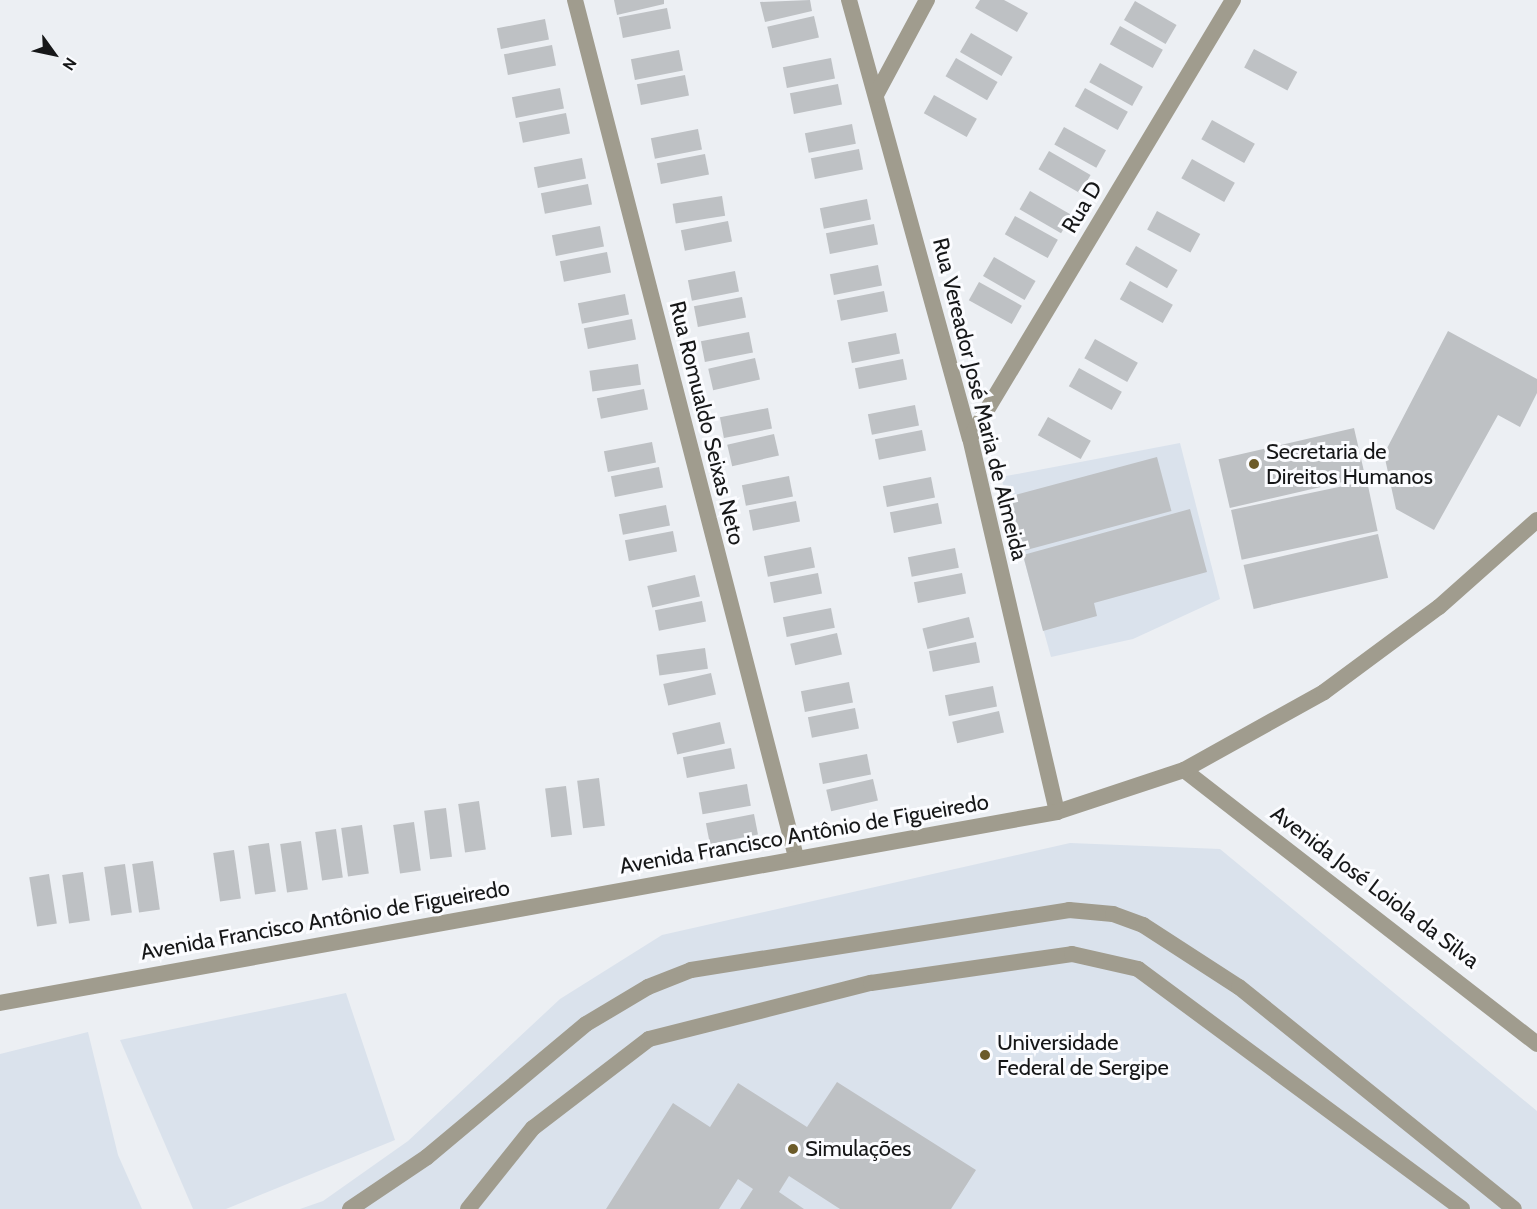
<!DOCTYPE html>
<meta charset="utf-8">
<style>
body{margin:0}
#map{position:relative;width:1537px;height:1209px;overflow:hidden;background:#eceff3;font-family:Cabin,sans-serif}
div>[style]{position:absolute}
.built>*{inset:0;background:#dae2ec}
.building>*{inset:0;background:#bec1c4;transform-origin:0 0}
.service>*{height:16px;margin:-8px;padding:0 8px;transform-origin:8px;border-radius:8px;background:#a09c8e}
.minor>*{height:16px;margin:-8px;padding:0 8px;transform-origin:8px;border-radius:8px;background:#a09c8e}
.tertiary>*{height:16px;margin:-8px;padding:0 8px;transform-origin:8px;border-radius:8px;background:#a09c8e}
.dots>*{width:16px;height:16px;translate:-50% -50%;box-sizing:border-box;border:3px solid #fbfcff;border-radius:50%}
span{translate:-50% -50%;white-space:nowrap;text-align:center;line-height:1.15;-webkit-text-stroke:6px #fbfcff;paint-order:stroke}
.street-label{font-size:22px;color:#161718}
.poi-label{font-size:22px;color:#161718}
.left{translate:0 -50%;text-align:left}
.north{position:absolute;left:24px;top:24px;width:60px;height:60px;-webkit-text-stroke:4px #fbfcff;paint-order:stroke;rotate:123deg;font-size:16px;font-weight:700;line-height:24px;text-align:center;color:#161718}
.north::after{content:'';display:block;margin:auto;width:21px;height:27px;background:#161718;clip-path:polygon(50% 0,100% 100%,50% 72%,0 100%)}
</style>
<div id="map">
<div class="built">
<i style="clip-path:polygon(1180px 443px,1220px 599px,1133px 639px,1051px 657px,1001px 477px)"></i>
<i style="clip-path:polygon(1070px 843px,1220px 849px,1537px 1111px,1537px 1209px,300px 1209px,323px 1201px,408px 1141px,560px 999px,662px 935px)"></i>
<i style="clip-path:polygon(346px 993px,395px 1140px,226px 1209px,193px 1209px,120px 1040px)"></i>
<i style="clip-path:polygon(88px 1032px,118px 1155px,142px 1209px,0 1209px,0 1054px)"></i>
</div>
<div class="building">
<i style="clip-path:polygon(614px 0,664px 0,664px 4px,617px 15px)"></i>
<i style="clip-path:polygon(810px 0,812px 11px,765px 22px,760px 2px)"></i>
<i style="clip-path:polygon(980px 0,1004px 0,1028px 13px,1017px 32px,975px 8px)"></i>
<i style="left:1135px;top:1px;width:48px;height:22px;rotate:30deg"></i>
<i style="left:667px;top:8px;width:21px;height:49px;rotate:79deg"></i>
<i style="left:814px;top:16px;width:22px;height:48px;rotate:77deg"></i>
<i style="left:545px;top:19px;width:21px;height:49px;rotate:79deg"></i>
<i style="left:1120px;top:26px;width:49px;height:21px;rotate:29deg"></i>
<i style="left:971px;top:33px;width:48px;height:22px;rotate:30deg"></i>
<i style="left:552px;top:45px;width:21px;height:49px;rotate:79deg"></i>
<i style="left:1254px;top:49px;width:49px;height:21px;rotate:28deg"></i>
<i style="left:679px;top:50px;width:21px;height:49px;rotate:79deg"></i>
<i style="left:831px;top:58px;width:21px;height:49px;rotate:79deg"></i>
<i style="left:956px;top:58px;width:48px;height:21px;rotate:30deg"></i>
<i style="left:1100px;top:63px;width:49px;height:22px;rotate:29deg"></i>
<i style="left:685px;top:75px;width:21px;height:49px;rotate:79deg"></i>
<i style="left:838px;top:84px;width:21px;height:49px;rotate:79deg"></i>
<i style="left:560px;top:88px;width:21px;height:49px;rotate:79deg"></i>
<i style="left:1085px;top:88px;width:49px;height:21px;rotate:29deg"></i>
<i style="left:934px;top:95px;width:49px;height:21px;rotate:29deg"></i>
<i style="left:566px;top:113px;width:21px;height:48px;rotate:79deg"></i>
<i style="left:1212px;top:120px;width:49px;height:22px;rotate:29deg"></i>
<i style="left:852px;top:124px;width:20px;height:48px;rotate:79deg"></i>
<i style="left:1064px;top:127px;width:48px;height:20px;rotate:29deg"></i>
<i style="left:698px;top:129px;width:21px;height:48px;rotate:79deg"></i>
<i style="left:859px;top:149px;width:21px;height:49px;rotate:79deg"></i>
<i style="left:1049px;top:151px;width:48px;height:21px;rotate:30deg"></i>
<i style="left:705px;top:154px;width:21px;height:49px;rotate:79deg"></i>
<i style="left:582px;top:158px;width:21px;height:49px;rotate:79deg"></i>
<i style="left:1192px;top:159px;width:49px;height:22px;rotate:29deg"></i>
<i style="left:588px;top:184px;width:21px;height:48px;rotate:79deg"></i>
<i style="left:1030px;top:191px;width:48px;height:21px;rotate:30deg"></i>
<i style="left:722px;top:196px;width:20px;height:50px;rotate:81deg"></i>
<i style="left:867px;top:199px;width:21px;height:48px;rotate:79deg"></i>
<i style="left:1157px;top:211px;width:49px;height:21px;rotate:28deg"></i>
<i style="left:1015px;top:216px;width:49px;height:21px;rotate:29deg"></i>
<i style="left:728px;top:221px;width:21px;height:48px;rotate:79deg"></i>
<i style="left:874px;top:224px;width:21px;height:49px;rotate:79deg"></i>
<i style="left:600px;top:226px;width:21px;height:49px;rotate:79deg"></i>
<i style="left:1136px;top:246px;width:48px;height:21px;rotate:30deg"></i>
<i style="left:607px;top:252px;width:21px;height:48px;rotate:79deg"></i>
<i style="left:994px;top:257px;width:48px;height:22px;rotate:30deg"></i>
<i style="left:878px;top:265px;width:21px;height:49px;rotate:79deg"></i>
<i style="left:735px;top:271px;width:21px;height:48px;rotate:79deg"></i>
<i style="left:1130px;top:281px;width:49px;height:21px;rotate:29deg"></i>
<i style="left:979px;top:282px;width:49px;height:21px;rotate:29deg"></i>
<i style="left:884px;top:291px;width:21px;height:48px;rotate:79deg"></i>
<i style="left:625px;top:294px;width:21px;height:48px;rotate:79deg"></i>
<i style="left:742px;top:297px;width:21px;height:49px;rotate:79deg"></i>
<i style="left:632px;top:319px;width:21px;height:49px;rotate:79deg"></i>
<i style="clip-path:polygon(1448px 331px,1537px 379px,1537px 393px,1520px 427px,1498px 415px,1434px 530px,1396px 509px,1384px 454px)"></i>
<i style="left:749px;top:332px;width:21px;height:49px;rotate:79deg"></i>
<i style="left:896px;top:333px;width:21px;height:49px;rotate:79deg"></i>
<i style="left:1095px;top:339px;width:49px;height:22px;rotate:29deg"></i>
<i style="left:755px;top:358px;width:22px;height:48px;rotate:77deg"></i>
<i style="left:903px;top:359px;width:21px;height:49px;rotate:79deg"></i>
<i style="left:638px;top:364px;width:21px;height:49px;rotate:82deg"></i>
<i style="left:1079px;top:368px;width:49px;height:21px;rotate:29deg"></i>
<i style="left:644px;top:389px;width:21px;height:48px;rotate:79deg"></i>
<i style="left:915px;top:405px;width:21px;height:48px;rotate:79deg"></i>
<i style="left:768px;top:408px;width:21px;height:49px;rotate:79deg"></i>
<i style="left:1048px;top:417px;width:49px;height:21px;rotate:29deg"></i>
<i style="left:1354px;top:428px;width:50px;height:139px;rotate:77deg"></i>
<i style="left:922px;top:430px;width:21px;height:48px;rotate:79deg"></i>
<i style="left:774px;top:434px;width:22px;height:48px;rotate:77deg"></i>
<i style="left:652px;top:442px;width:21px;height:49px;rotate:79deg"></i>
<i style="left:1157px;top:457px;width:56px;height:153px;rotate:75deg"></i>
<i style="left:659px;top:467px;width:21px;height:49px;rotate:79deg"></i>
<i style="left:789px;top:476px;width:21px;height:48px;rotate:79deg"></i>
<i style="left:931px;top:477px;width:21px;height:49px;rotate:79deg"></i>
<i style="left:1367px;top:481px;width:51px;height:139px;rotate:78deg"></i>
<i style="left:796px;top:501px;width:21px;height:48px;rotate:79deg"></i>
<i style="left:938px;top:503px;width:21px;height:49px;rotate:79deg"></i>
<i style="left:666px;top:505px;width:21px;height:48px;rotate:79deg"></i>
<i style="clip-path:polygon(1190px 509px,1207px 572px,1094px 603px,1097px 616px,1043px 631px,1023px 555px)"></i>
<i style="left:673px;top:531px;width:21px;height:49px;rotate:79deg"></i>
<i style="left:1378px;top:534px;width:45px;height:138px;rotate:77deg"></i>
<i style="left:811px;top:547px;width:21px;height:48px;rotate:79deg"></i>
<i style="left:955px;top:548px;width:20px;height:48px;rotate:79deg"></i>
<i style="left:818px;top:573px;width:21px;height:49px;rotate:79deg"></i>
<i style="left:962px;top:573px;width:21px;height:49px;rotate:79deg"></i>
<i style="left:695px;top:575px;width:22px;height:49px;rotate:77deg"></i>
<i style="left:702px;top:601px;width:21px;height:48px;rotate:79deg"></i>
<i style="left:831px;top:608px;width:20px;height:49px;rotate:79deg"></i>
<i style="left:969px;top:617px;width:21px;height:48px;rotate:76deg"></i>
<i style="left:837px;top:633px;width:22px;height:48px;rotate:77deg"></i>
<i style="left:976px;top:642px;width:21px;height:48px;rotate:79deg"></i>
<i style="left:705px;top:648px;width:21px;height:49px;rotate:82deg"></i>
<i style="left:711px;top:673px;width:22px;height:49px;rotate:77deg"></i>
<i style="left:849px;top:682px;width:21px;height:49px;rotate:79deg"></i>
<i style="left:993px;top:686px;width:21px;height:49px;rotate:79deg"></i>
<i style="left:855px;top:708px;width:21px;height:48px;rotate:79deg"></i>
<i style="left:999px;top:711px;width:22px;height:48px;rotate:77deg"></i>
<i style="left:720px;top:722px;width:22px;height:49px;rotate:77deg"></i>
<i style="left:731px;top:748px;width:21px;height:49px;rotate:79deg"></i>
<i style="left:867px;top:754px;width:21px;height:49px;rotate:79deg"></i>
<i style="left:599px;top:778px;width:48px;height:22px;rotate:83deg"></i>
<i style="left:873px;top:779px;width:22px;height:48px;rotate:77deg"></i>
<i style="left:747px;top:784px;width:22px;height:49px;rotate:80deg"></i>
<i style="left:566px;top:786px;width:49px;height:21px;rotate:83deg"></i>
<i style="left:479px;top:801px;width:49px;height:21px;rotate:82deg"></i>
<i style="left:446px;top:808px;width:49px;height:22px;rotate:83deg"></i>
<i style="left:754px;top:814px;width:21px;height:49px;rotate:79deg"></i>
<i style="left:414px;top:822px;width:49px;height:21px;rotate:82deg"></i>
<i style="left:362px;top:825px;width:49px;height:21px;rotate:82deg"></i>
<i style="left:336px;top:829px;width:49px;height:21px;rotate:82deg"></i>
<i style="left:301px;top:841px;width:49px;height:21px;rotate:82deg"></i>
<i style="left:269px;top:843px;width:49px;height:21px;rotate:82deg"></i>
<i style="left:234px;top:850px;width:49px;height:21px;rotate:82deg"></i>
<i style="left:153px;top:861px;width:49px;height:21px;rotate:82deg"></i>
<i style="left:125px;top:864px;width:49px;height:21px;rotate:82deg"></i>
<i style="left:83px;top:872px;width:49px;height:21px;rotate:82deg"></i>
<i style="left:49px;top:874px;width:50px;height:20px;rotate:81deg"></i>
<i style="clip-path:polygon(837px 1082px,976px 1170px,951px 1209px,840px 1209px,789px 1176px,779px 1192px,804px 1209px,740px 1209px,753px 1189px,738px 1179px,719px 1209px,606px 1209px,673px 1103px,710px 1127px,738px 1083px,807px 1127px)"></i>
</div>
<div class="service">
<i style="left:350px;top:1209px;width:93px;rotate:-34deg"></i>
<i style="left:427px;top:1157px;width:207px;rotate:-39.9deg"></i>
<i style="left:586px;top:1024px;width:72px;rotate:-30.8deg"></i>
<i style="left:648px;top:987px;width:46px;rotate:-21.6deg"></i>
<i style="left:691px;top:970px;width:383px;rotate:-9deg"></i>
<i style="left:1069px;top:910px;width:44px;rotate:5.2deg"></i>
<i style="left:1113px;top:914px;width:32px;rotate:20deg"></i>
<i style="left:1143px;top:925px;width:114px;rotate:32.9deg"></i>
<i style="left:1239px;top:987px;width:353px;rotate:38.9deg"></i>
<i style="left:468px;top:1209px;width:104px;rotate:-51.3deg"></i>
<i style="left:533px;top:1128px;width:146px;rotate:-37.5deg"></i>
<i style="left:649px;top:1039px;width:229px;rotate:-14.2deg"></i>
<i style="left:871px;top:983px;width:203px;rotate:-8.2deg"></i>
<i style="left:1072px;top:954px;width:68px;rotate:12.8deg"></i>
<i style="left:1138px;top:969px;width:403px;rotate:36.5deg"></i>
</div>
<div class="minor">
<i style="left:575px;top:0;width:885px;rotate:75.54deg"></i>
<i style="left:849px;top:0;width:454px;rotate:74.6deg"></i>
<i style="left:970px;top:438px;width:384px;rotate:76.9deg"></i>
<i style="left:876px;top:95px;width:108px;rotate:-61.8deg"></i>
<i style="left:970px;top:438px;width:511px;rotate:-59.02deg"></i>
</div>
<div class="tertiary">
<i style="left:1184px;top:770px;width:447px;rotate:37.8deg"></i>
<i style="left:0;top:1003px;width:1074px;rotate:-10.24deg"></i>
<i style="left:1057px;top:812px;width:134px;rotate:-18.3deg"></i>
<i style="left:1184px;top:770px;width:160px;rotate:-29.1deg"></i>
<i style="left:1324px;top:692px;width:143px;rotate:-36.5deg"></i>
<i style="left:1439px;top:607px;width:131px;rotate:-41.6deg"></i>
</div>
<div class="dots">
<i style="left:1254px;top:464px;background:#6c5b29"></i>
<i style="left:985px;top:1055px;background:#6c5b29"></i>
<i style="left:793px;top:1149px;background:#6c5b29"></i>
</div>
<div class="street-label">
<span style="left:1082px;top:207px;rotate:-59deg">Rua D</span>
<span style="left:980px;top:399px;rotate:76deg">Rua Vereador José Maria de Almeida</span>
<span style="left:707px;top:423px;rotate:76deg">Rua Romualdo Seixas Neto</span>
<span style="left:804px;top:834px;rotate:-10deg">Avenida Francisco Antônio de Figueiredo</span>
<span style="left:1375px;top:887px;rotate:37deg">Avenida José Loiola da Silva</span>
<span style="left:325px;top:920px;rotate:-10deg">Avenida Francisco Antônio de Figueiredo</span>
</div>
<div class="poi-label">
<span class="left" style="left:1266px;top:464px">Secretaria de<br>Direitos Humanos</span>
<span class="left" style="left:997px;top:1055px">Universidade<br>Federal de Sergipe</span>
<span class="left" style="left:805px;top:1149px">Simulações</span>
</div>
<div class="north">N</div>
</div>
